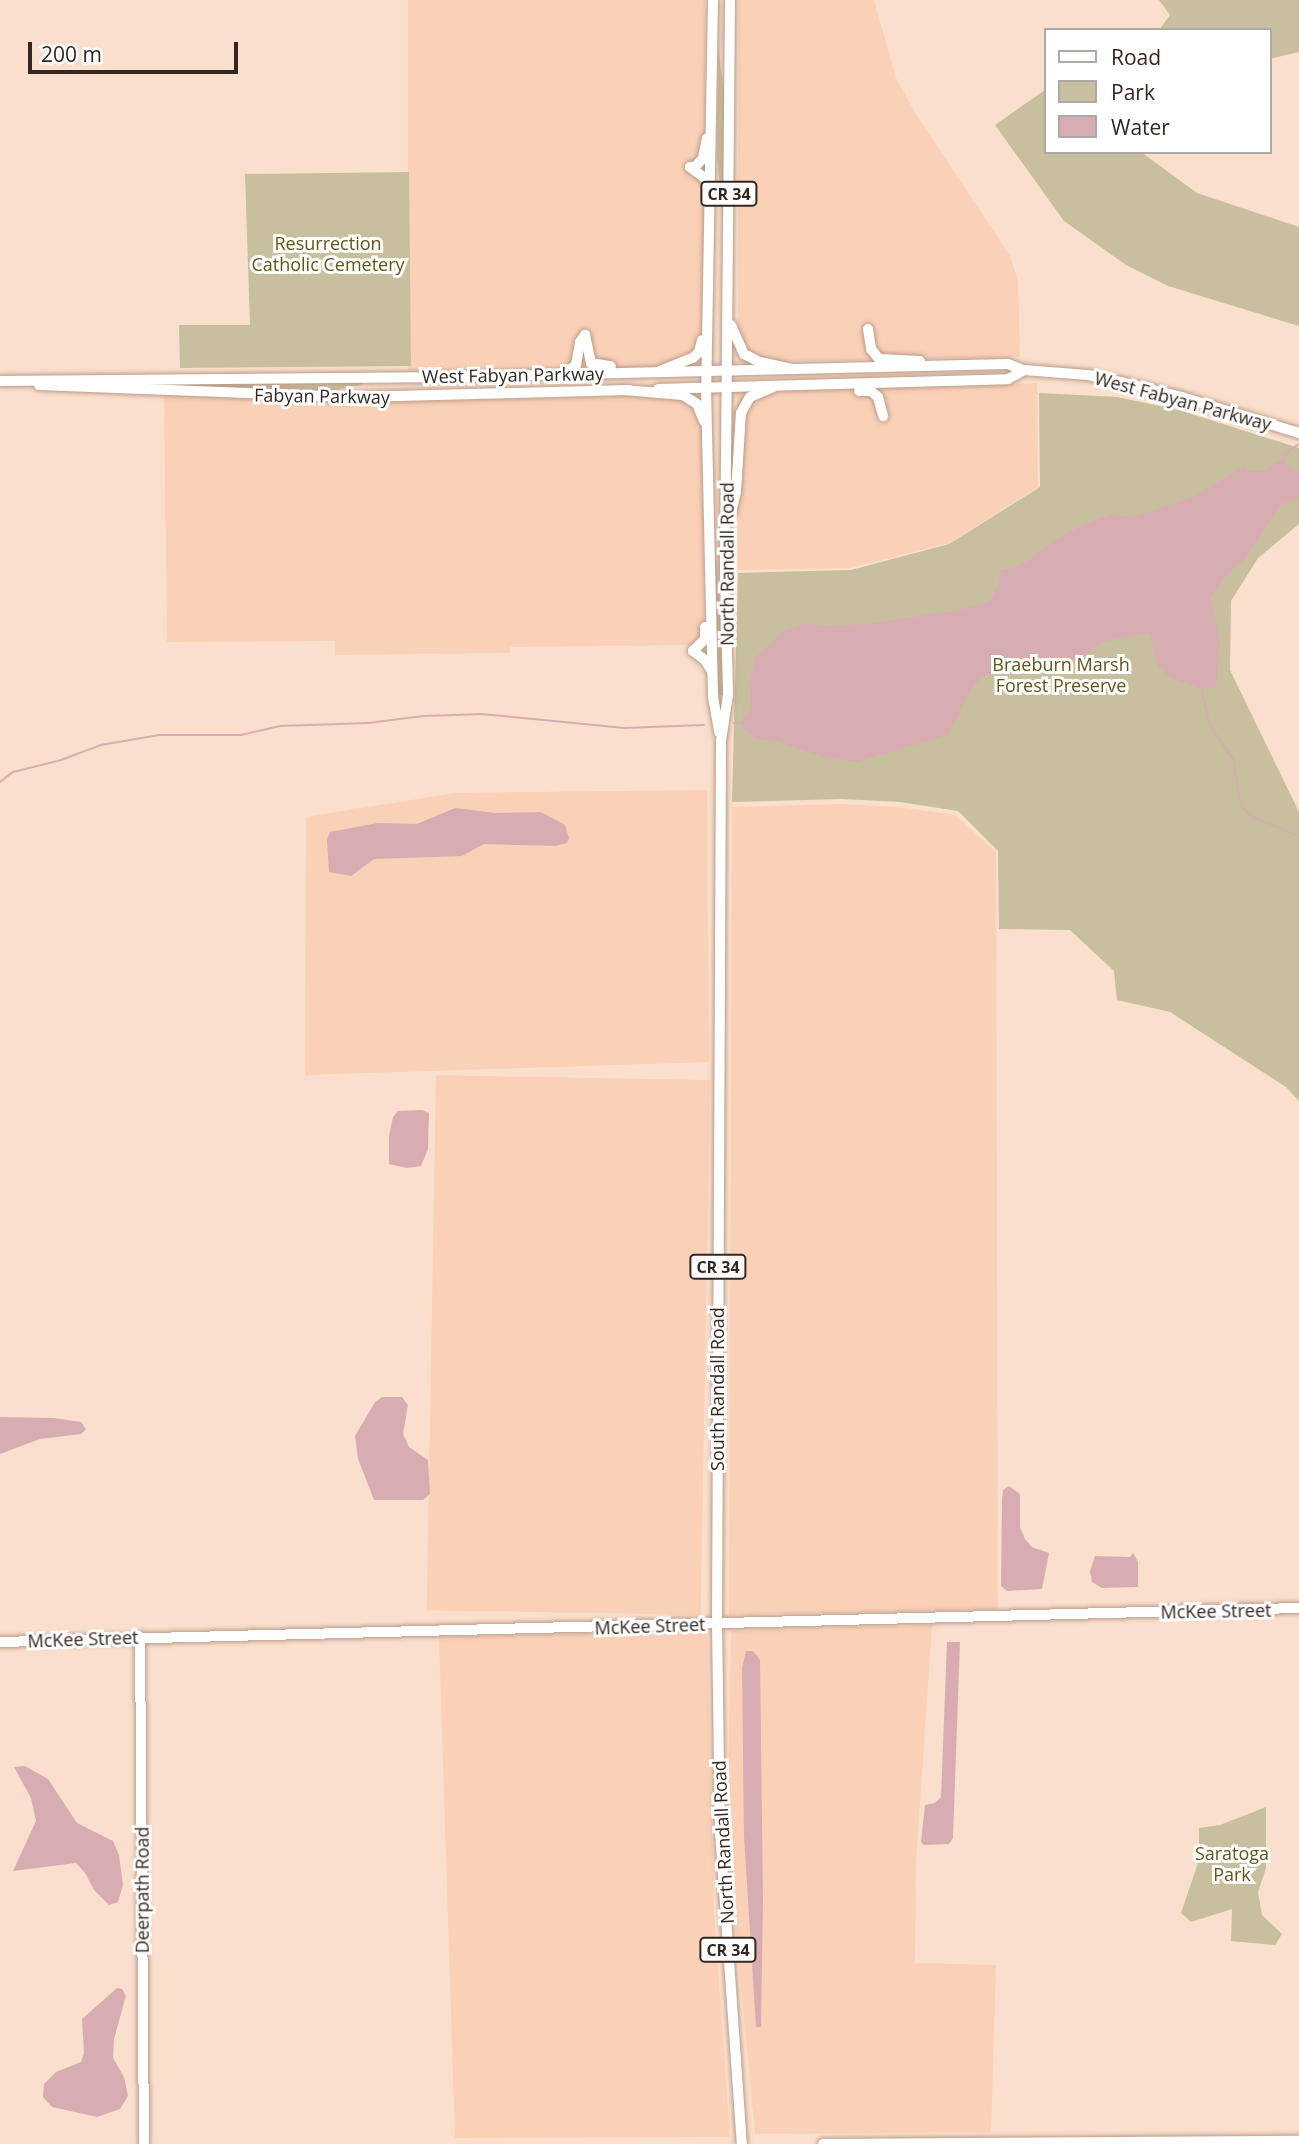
<!DOCTYPE html>
<style>
body{margin:0}
#map{position:relative;width:1299px;height:2144px;overflow:hidden;background:#fadfcd;font-family:"Open Sans",sans-serif}
div>[style]{position:absolute}
.built>*{inset:0;background:#fad0b7;transform-origin:0 0}
.green>*{inset:0;background:#c7bf9e}
.water>*{inset:0;background:#d8adb2}
.stream>*{height:2px;margin:-1px;padding:0 1px;transform-origin:1px;border-radius:1px;background:#d8adb2}
.roads{filter:drop-shadow(0 0 2px #bb9b87) drop-shadow(0 0 2px #bb9b87)}
.secondary>*{height:10px;margin:-5px;padding:0 5px;transform-origin:5px;border-radius:5px;background:#fff}
.primary>*{height:10px;margin:-5px;padding:0 5px;transform-origin:5px;border-radius:5px;background:#fff}
span{translate:-50% -50%;white-space:nowrap;text-align:center;line-height:1.15;-webkit-text-stroke:6px #fff;paint-order:stroke}
.shield-label span{padding:2px 5px;background:#fff;border:2px solid;border-radius:5px;-webkit-text-stroke-width:0}
.shield-label{font-size:16px;color:#33271f;font-weight:700}
.park-label{font-size:18px;color:#625518}
.street-label{font-size:18px;color:#33271f}
.legend{position:absolute;left:1044px;top:28px;width:228px;height:126px;box-sizing:border-box;background:#fff;border:2px solid #ada9a5;margin:0;padding:9px 12px;list-style:none;font-size:21px;color:#33271f}
.legend li{display:flex;align-items:center;gap:14px;height:35px}
.legend b{width:35px;border:2px solid #ada9a5}
.scale{position:absolute;left:28px;top:42px;width:210px;height:32px;box-sizing:border-box;border:4px solid #33271f;border-top:0;padding-left:9px;font-size:21px;line-height:24px;white-space:nowrap;color:#33271f;-webkit-text-stroke:5px #fff;paint-order:stroke}
</style>
<div id="map">
<div class="built">
<i style="left:408px;top:0;width:297px;height:372px"></i>
<i style="clip-path:polygon(738px 0,874px 0,896px 78px,917px 116px,1010px 256px,1018px 281px,1020px 357px,738px 362px)"></i>
<i style="clip-path:polygon(1037px 383px,1038px 487px,949px 543px,851px 568px,738px 570px,737px 392px)"></i>
<i style="clip-path:polygon(702px 394px,704px 645px,510px 647px,510px 653px,335px 655px,335px 641px,167px 642px,164px 395px,348px 403px)"></i>
<i style="clip-path:polygon(707px 790px,709px 1062px,305px 1075px,306px 817px,455px 793px)"></i>
<i style="clip-path:polygon(842px 804px,898px 807px,955px 815px,996px 852px,998px 1609px,729px 1615px,732px 807px)"></i>
<i style="left:710px;top:1080px;width:535px;height:274px;rotate:91deg"></i>
<i style="clip-path:polygon(932px 1625px,916px 1862px,915px 1963px,996px 1965px,991px 2132px,755px 2134px,727px 1837px,731px 1631px)"></i>
<i style="clip-path:polygon(707px 1631px,714px 1914px,730px 2137px,455px 2138px,439px 1637px)"></i>
</div>
<div class="green">
<i style="clip-path:polygon(1159px 0,1299px 0,1299px 52px,1269px 59px,1269px 30px,1159px 30px,1170px 15px)"></i>
<i style="clip-path:polygon(718px 47px,724px 91px,724px 227px,717px 157px)"></i>
<i style="clip-path:polygon(1045px 90px,1045px 152px,1141px 152px,1197px 193px,1299px 227px,1299px 326px,1168px 286px,1126px 265px,1064px 221px,995px 125px)"></i>
<i style="clip-path:polygon(409px 172px,411px 366px,180px 368px,179px 325px,250px 325px,245px 174px)"></i>
<i style="clip-path:polygon(67px 381px,362px 382px,362px 385px,303px 395px)"></i>
<i style="clip-path:polygon(1039px 393px,1117px 397px,1179px 410px,1299px 448px,1299px 524px,1258px 558px,1231px 601px,1230px 670px,1299px 812px,1299px 1101px,1286px 1087px,1170px 1012px,1117px 1000px,1114px 971px,1070px 930px,999px 929px,998px 851px,958px 811px,900px 802px,842px 799px,732px 802px,738px 573px,851px 570px,949px 544px,1040px 487px)"></i>
<i style="clip-path:polygon(715px 549px,723px 646px,724px 695px,718px 695px)"></i>
<i style="clip-path:polygon(1266px 1807px,1266px 1868px,1258px 1892px,1262px 1915px,1282px 1934px,1275px 1945px,1231px 1941px,1232px 1909px,1191px 1922px,1181px 1913px,1199px 1860px,1199px 1828px,1220px 1825px)"></i>
</div>
<div class="water">
<i style="clip-path:polygon(1283px 459px,1289px 468px,1299px 471px,1299px 499px,1282px 504px,1243px 561px,1228px 573px,1211px 598px,1220px 641px,1216px 687px,1201px 689px,1168px 677px,1158px 666px,1150px 635px,1134px 635px,1103px 642px,1088px 653px,1057px 667px,1043px 663px,982px 677px,969px 692px,948px 735px,857px 762px,827px 758px,779px 742px,756px 739px,743px 729px,743px 717px,751px 709px,750px 684px,755px 658px,784px 631px,808px 623px,824px 626px,868px 624px,959px 610px,990px 601px,999px 583px,1001px 570px,1013px 568px,1031px 559px,1049px 543px,1079px 527px,1111px 514px,1132px 517px,1157px 509px,1195px 496px,1244px 466px,1248px 471px,1264px 470px)"></i>
<i style="clip-path:polygon(455px 808px,495px 813px,541px 812px,565px 825px,569px 838px,567px 843px,556px 846px,484px 844px,462px 856px,374px 859px,351px 876px,329px 872px,327px 840px,330px 832px,378px 823px,417px 824px)"></i>
<i style="clip-path:polygon(398px 1111px,422px 1110px,429px 1113px,428px 1149px,421px 1166px,407px 1168px,389px 1164px,389px 1136px,393px 1117px)"></i>
<i style="clip-path:polygon(382px 1397px,402px 1397px,408px 1405px,403px 1434px,409px 1447px,428px 1460px,430px 1494px,423px 1500px,374px 1500px,358px 1459px,355px 1436px,375px 1402px)"></i>
<i style="clip-path:polygon(0 1417px,54px 1418px,81px 1422px,86px 1429px,81px 1434px,40px 1439px,0 1454px)"></i>
<i style="clip-path:polygon(1009px 1486px,1020px 1494px,1020px 1527px,1025px 1539px,1032px 1547px,1049px 1553px,1042px 1589px,1007px 1591px,1001px 1586px,1002px 1500px,1003px 1490px)"></i>
<i style="clip-path:polygon(1133px 1553px,1138px 1562px,1138px 1587px,1102px 1588px,1092px 1582px,1090px 1571px,1095px 1556px,1130px 1557px)"></i>
<i style="clip-path:polygon(947px 1642px,960px 1642px,953px 1838px,949px 1844px,924px 1845px,921px 1842px,925px 1805px,935px 1803px,941px 1797px)"></i>
<i style="clip-path:polygon(746px 1651px,753px 1651px,760px 1660px,763px 1900px,761px 2027px,756px 2027px,744px 1836px,742px 1668px)"></i>
<i style="clip-path:polygon(25px 1766px,48px 1779px,77px 1823px,113px 1841px,119px 1855px,123px 1885px,118px 1902px,109px 1905px,94px 1890px,85px 1873px,76px 1863px,13px 1871px,36px 1821px,31px 1798px,14px 1767px)"></i>
<i style="clip-path:polygon(117px 1988px,122px 1989px,126px 1996px,114px 2039px,113px 2058px,124px 2077px,128px 2096px,120px 2109px,97px 2117px,52px 2107px,43px 2097px,44px 2084px,56px 2072px,81px 2062px,84px 2053px,82px 2019px)"></i>
</div>
<div class="stream">
<i style="left:1283px;top:459px;width:7px;rotate:-63deg"></i>
<i style="left:1286px;top:453px;width:16px;rotate:-35deg"></i>
<i style="left:1201px;top:689px;width:38px;rotate:76deg"></i>
<i style="left:1210px;top:726px;width:40px;rotate:55.1deg"></i>
<i style="left:1233px;top:759px;width:48px;rotate:80.3deg"></i>
<i style="left:1241px;top:806px;width:16px;rotate:43deg"></i>
<i style="left:1253px;top:817px;width:50px;rotate:22.4deg"></i>
<i style="left:734px;top:723px;width:9px"></i>
<i style="left:0;top:782px;width:16px;rotate:-38deg"></i>
<i style="left:13px;top:772px;width:49px;rotate:-14deg"></i>
<i style="left:61px;top:760px;width:43px;rotate:-20.6deg"></i>
<i style="left:101px;top:745px;width:59px;rotate:-9.8deg"></i>
<i style="left:159px;top:735px;width:82px"></i>
<i style="left:241px;top:735px;width:40px;rotate:-13deg"></i>
<i style="left:280px;top:726px;width:88px;rotate:-2deg"></i>
<i style="left:368px;top:723px;width:56px;rotate:-7.1deg"></i>
<i style="left:424px;top:716px;width:58px;rotate:-2deg"></i>
<i style="left:482px;top:714px;width:143px;rotate:5.6deg"></i>
<i style="left:624px;top:728px;width:80px;rotate:-2.1deg"></i>
</div>
<div class="roads">
<div class="secondary">
<i style="left:690px;top:167px;width:5px"></i>
<i style="left:695px;top:167px;width:12px;rotate:-48deg"></i>
<i style="left:703px;top:158px;width:20px;rotate:-79deg"></i>
<i style="left:690px;top:167px;width:20px;rotate:37deg"></i>
<i style="left:706px;top:179px;width:11px;rotate:68deg"></i>
<i style="left:868px;top:329px;width:20px;rotate:81deg"></i>
<i style="left:871px;top:349px;width:13px;rotate:51deg"></i>
<i style="left:879px;top:359px;width:41px;rotate:2.8deg"></i>
<i style="left:585px;top:335px;width:29px;rotate:78deg"></i>
<i style="left:591px;top:363px;width:20px;rotate:9deg"></i>
<i style="left:564px;top:374px;width:15px;rotate:-37deg"></i>
<i style="left:576px;top:365px;width:23px;rotate:-80deg"></i>
<i style="left:580px;top:342px;width:9px;rotate:-54deg"></i>
<i style="left:0;top:381px;width:450px;rotate:-0.5deg"></i>
<i style="left:450px;top:377px;width:558px;rotate:-1.33deg"></i>
<i style="left:1008px;top:364px;width:17px;rotate:21deg"></i>
<i style="left:1024px;top:370px;width:64px;rotate:4.5deg"></i>
<i style="left:1088px;top:375px;width:34px;rotate:12deg"></i>
<i style="left:1121px;top:382px;width:63px;rotate:13.8deg"></i>
<i style="left:1182px;top:397px;width:122px;rotate:17.1deg"></i>
<i style="left:39px;top:385px;width:319px;rotate:2.2deg"></i>
<i style="left:358px;top:397px;width:271px;rotate:-1.5deg"></i>
<i style="left:658px;top:389px;width:350px;rotate:-1.6deg"></i>
<i style="left:1008px;top:379px;width:18px;rotate:-29deg"></i>
<i style="left:859px;top:391px;width:12px"></i>
<i style="left:871px;top:391px;width:9px;rotate:41deg"></i>
<i style="left:878px;top:397px;width:20px;rotate:75deg"></i>
<i style="left:140px;top:1637px;width:507px;rotate:89.55deg"></i>
<i style="left:0;top:1642px;width:1299px;rotate:-1.5deg"></i>
<i style="left:823px;top:2144px;width:476px;rotate:-0.4deg"></i>
</div>
<div class="primary">
<i style="left:713px;top:0;width:388px;rotate:91deg"></i>
<i style="left:706px;top:388px;width:309px;rotate:88.7deg"></i>
<i style="left:713px;top:697px;width:36px;rotate:80deg"></i>
<i style="left:730px;top:0;width:577px;rotate:90.5deg"></i>
<i style="left:725px;top:577px;width:118px;rotate:88.5deg"></i>
<i style="left:728px;top:695px;width:47px;rotate:98.7deg"></i>
<i style="left:721px;top:741px;width:882px;rotate:90.26deg"></i>
<i style="left:717px;top:1623px;width:209px;rotate:89.2deg"></i>
<i style="left:720px;top:1832px;width:313px;rotate:86deg"></i>
<i style="left:731px;top:325px;width:32px;rotate:66deg"></i>
<i style="left:744px;top:354px;width:18px;rotate:27deg"></i>
<i style="left:760px;top:362px;width:35px;rotate:12deg"></i>
<i style="left:660px;top:371px;width:35px;rotate:-22deg"></i>
<i style="left:693px;top:358px;width:8px;rotate:-45deg"></i>
<i style="left:699px;top:352px;width:12px;rotate:-76deg"></i>
<i style="left:624px;top:390px;width:59px;rotate:4.8deg"></i>
<i style="left:683px;top:395px;width:17px;rotate:33deg"></i>
<i style="left:697px;top:404px;width:18px;rotate:68deg"></i>
<i style="left:731px;top:513px;width:22px;rotate:-77deg"></i>
<i style="left:736px;top:492px;width:79px;rotate:-86.4deg"></i>
<i style="left:741px;top:413px;width:18px;rotate:-61deg"></i>
<i style="left:750px;top:397px;width:25px;rotate:-23deg"></i>
<i style="left:705px;top:627px;width:12px;rotate:90deg"></i>
<i style="left:705px;top:639px;width:17px;rotate:135deg"></i>
<i style="left:693px;top:651px;width:15px;rotate:37deg"></i>
<i style="left:705px;top:660px;width:13px;rotate:58deg"></i>
</div>
</div>
<div class="shield-label">
<span style="left:729px;top:194px">CR 34</span>
<span style="left:718px;top:1267px">CR 34</span>
<span style="left:728px;top:1950px">CR 34</span>
</div>
<div class="park-label">
<span style="left:328px;top:254px">Resurrection<br>Catholic Cemetery</span>
<span style="left:1061px;top:675px">Braeburn Marsh<br>Forest Preserve</span>
<span style="left:1232px;top:1864px">Saratoga<br>Park</span>
</div>
<div class="street-label">
<span style="left:513px;top:375px;rotate:-1deg">West Fabyan Parkway</span>
<span style="left:322px;top:396px;rotate:1deg">Fabyan Parkway</span>
<span style="left:1183px;top:401px;rotate:15deg">West Fabyan Parkway</span>
<span style="left:727px;top:564px;rotate:-90deg">North Randall Road</span>
<span style="left:717px;top:1389px;rotate:-90deg">South Randall Road</span>
<span style="left:1216px;top:1611px;rotate:-1deg">McKee Street</span>
<span style="left:650px;top:1626px;rotate:-2deg">McKee Street</span>
<span style="left:83px;top:1639px;rotate:-2deg">McKee Street</span>
<span style="left:723px;top:1842px;rotate:-93deg">North Randall Road</span>
<span style="left:142px;top:1890px;rotate:-90deg">Deerpath Road</span>
</div>
<ul class="legend">
<li><b style="height:9px;background:#fff"></b>Road</li>
<li><b style="height:19px;background:#c7bf9e"></b>Park</li>
<li><b style="height:19px;background:#d8adb2"></b>Water</li>
</ul>
<div class="scale">200 m</div>
</div>
